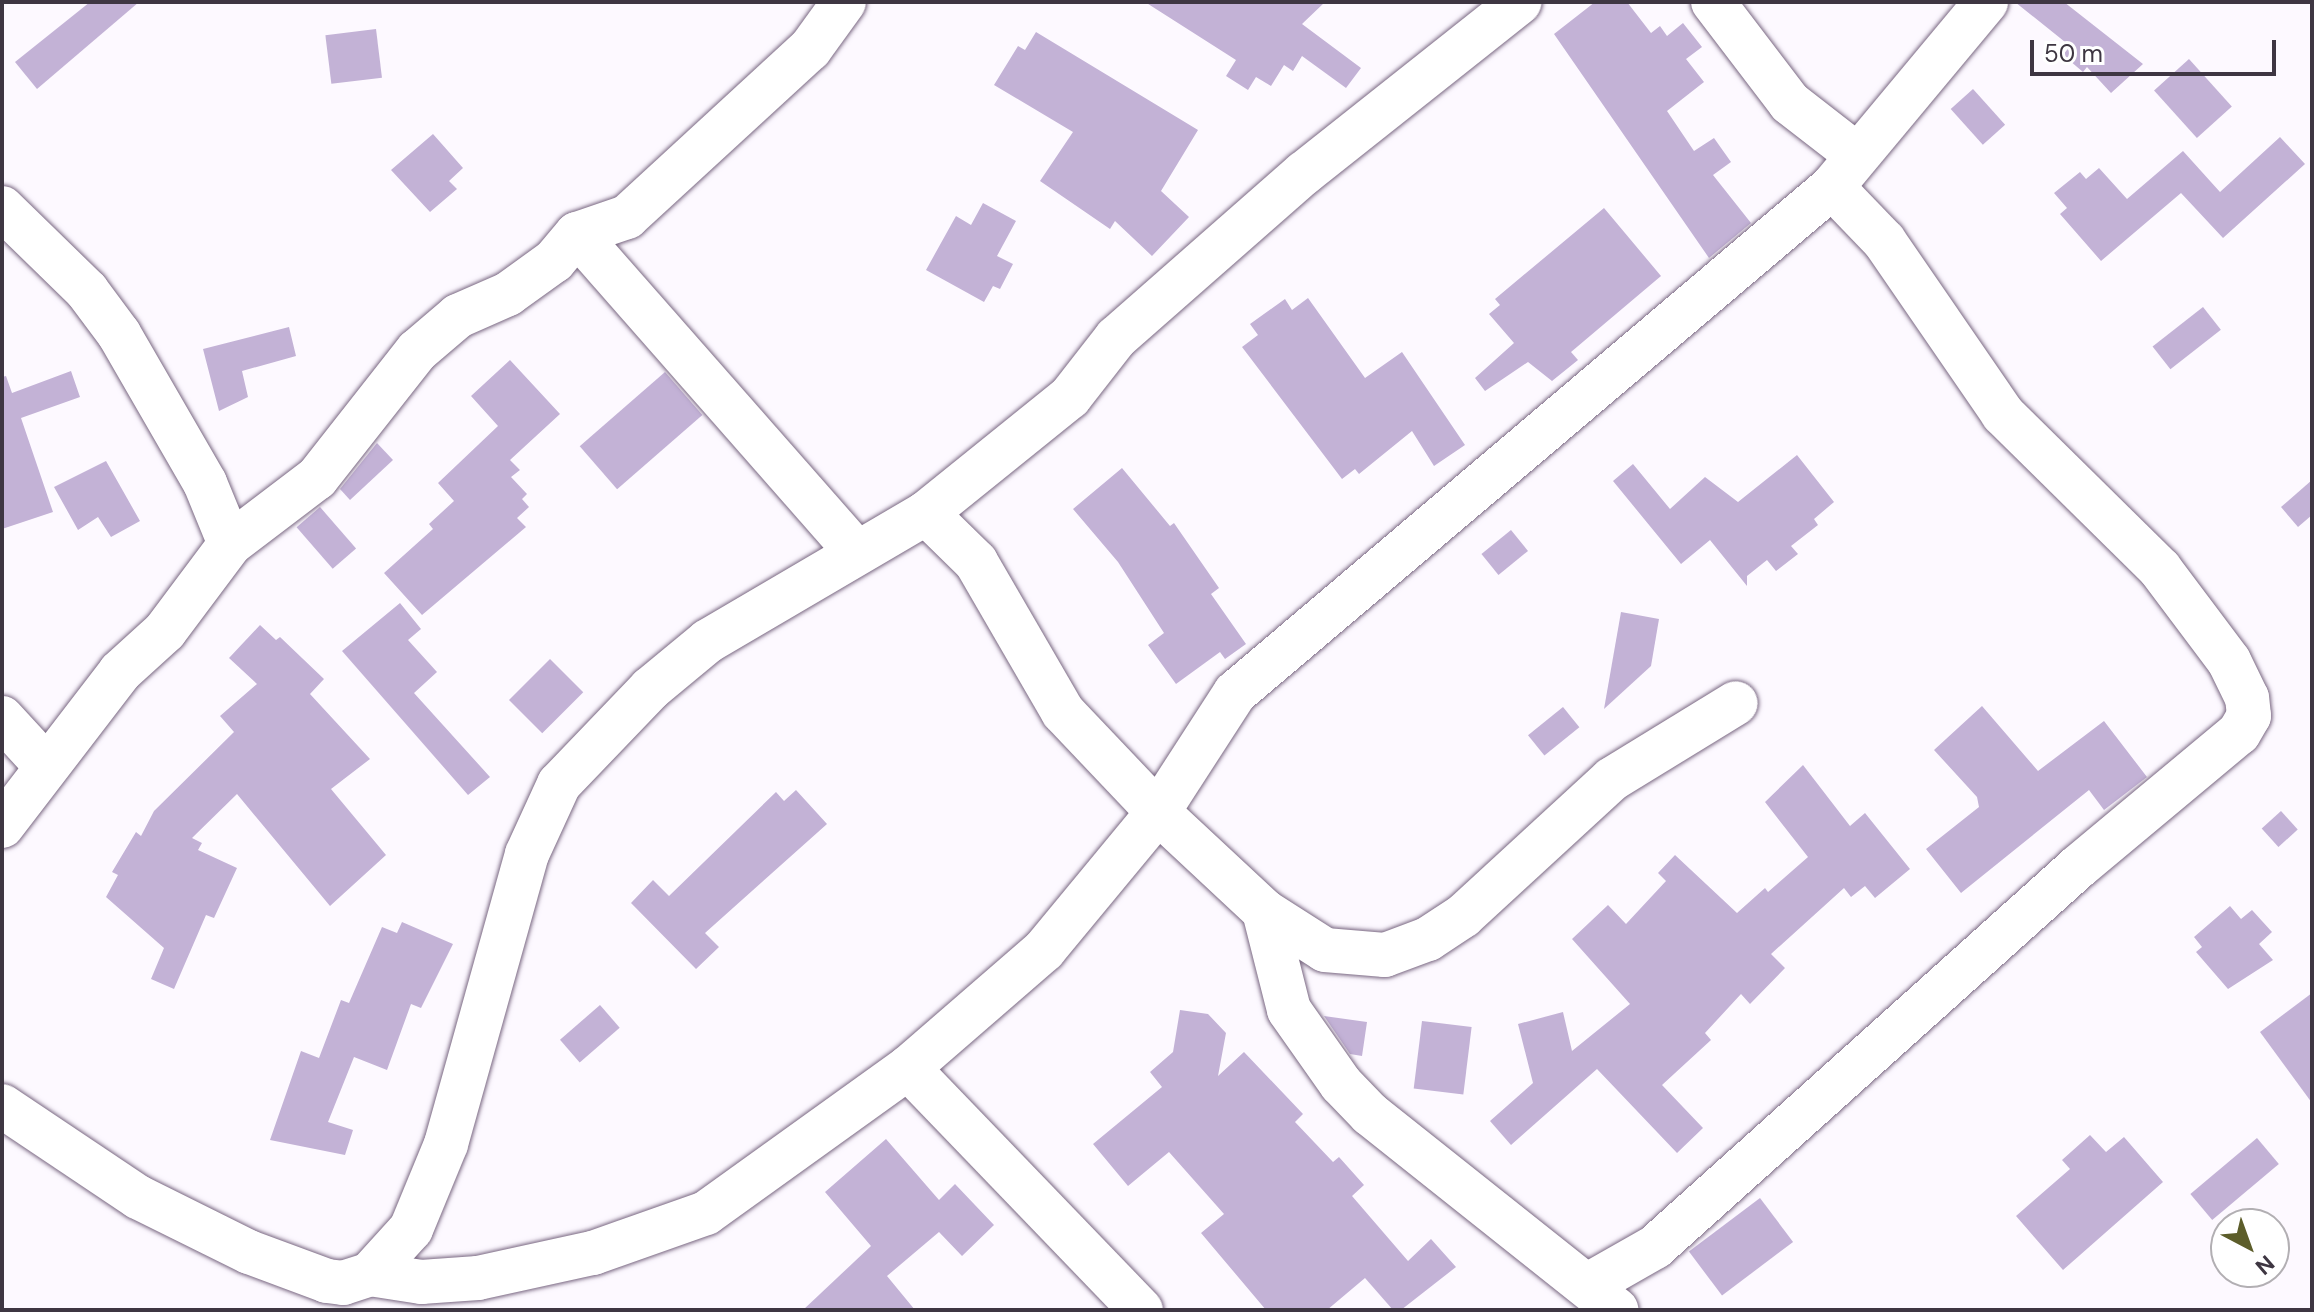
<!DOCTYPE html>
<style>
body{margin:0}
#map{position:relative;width:2314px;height:1312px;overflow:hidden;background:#fdf9ff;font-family:"DM Sans",sans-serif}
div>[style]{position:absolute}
.building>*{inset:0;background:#c3b2d6;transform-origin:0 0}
.roads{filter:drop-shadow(0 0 2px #796782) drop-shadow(0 0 2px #796782)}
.minor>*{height:44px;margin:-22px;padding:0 22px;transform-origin:22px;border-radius:22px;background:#fff}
span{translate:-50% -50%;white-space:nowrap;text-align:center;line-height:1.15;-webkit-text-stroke:6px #fff;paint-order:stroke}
.frame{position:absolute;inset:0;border:4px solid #3e3642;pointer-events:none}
.north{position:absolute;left:2210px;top:1208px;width:80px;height:80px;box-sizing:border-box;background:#fff;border:2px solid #b2afb3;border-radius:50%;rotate:139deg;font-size:22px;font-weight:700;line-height:32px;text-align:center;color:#3e3642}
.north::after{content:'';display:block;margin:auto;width:28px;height:36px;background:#5c5d2a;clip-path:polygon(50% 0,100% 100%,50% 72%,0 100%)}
.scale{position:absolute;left:2030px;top:40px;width:246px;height:36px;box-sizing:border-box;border:4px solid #3e3642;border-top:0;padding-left:10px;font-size:24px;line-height:28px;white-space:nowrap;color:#3e3642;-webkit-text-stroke:6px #fff;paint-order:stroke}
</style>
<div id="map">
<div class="building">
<i style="clip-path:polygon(90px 2px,139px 2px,37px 89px,15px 62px)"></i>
<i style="clip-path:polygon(1145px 2px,1325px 2px,1302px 24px,1361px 68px,1346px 88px,1302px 56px,1293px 71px,1284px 65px,1271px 86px,1256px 77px,1248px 90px,1226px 76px,1236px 60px)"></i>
<i style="clip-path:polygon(1595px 2px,1627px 2px,1651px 33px,1660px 26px,1667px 36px,1683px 23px,1702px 47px,1686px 59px,1704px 82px,1667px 111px,1694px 151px,1714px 138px,1731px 162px,1713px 175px,1751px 223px,1709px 258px,1554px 34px)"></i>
<i style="clip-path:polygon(2015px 2px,2064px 2px,2143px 64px,2111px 93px,2087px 67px,2083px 72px,2063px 55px,2070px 46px)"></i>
<i style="left:376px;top:29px;width:49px;height:51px;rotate:83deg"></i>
<i style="clip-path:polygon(1036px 32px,1198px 130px,1161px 191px,1189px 217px,1152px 256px,1115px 221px,1110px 229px,1040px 181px,1073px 132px,994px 85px,1018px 46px,1025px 50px)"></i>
<i style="left:2189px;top:59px;width:64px;height:47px;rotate:48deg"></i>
<i style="left:1973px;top:89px;width:48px;height:30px;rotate:48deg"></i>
<i style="clip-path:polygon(433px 134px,463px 168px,449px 181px,457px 189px,430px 212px,391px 170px)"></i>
<i style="clip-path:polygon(2280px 137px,2305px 164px,2223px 238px,2181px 193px,2101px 261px,2060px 214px,2067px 208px,2054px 193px,2080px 172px,2086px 179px,2099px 168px,2127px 199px,2183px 151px,2220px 192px)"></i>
<i style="clip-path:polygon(983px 203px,1016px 221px,997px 256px,1013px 264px,1000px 289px,993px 286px,984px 302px,926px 270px,956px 216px,971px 225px)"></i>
<i style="clip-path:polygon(1604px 208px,1661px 276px,1571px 352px,1578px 360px,1552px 381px,1528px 362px,1485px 391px,1475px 378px,1514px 343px,1489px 314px,1500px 305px,1495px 299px)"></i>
<i style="clip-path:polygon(1308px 298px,1365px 378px,1402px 352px,1465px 445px,1434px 466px,1412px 431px,1359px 474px,1355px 469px,1342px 479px,1242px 347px,1258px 335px,1250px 324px,1285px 299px,1292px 310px)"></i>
<i style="left:2203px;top:307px;width:29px;height:64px;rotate:52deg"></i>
<i style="clip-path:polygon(289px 327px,296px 356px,242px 371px,248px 397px,219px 411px,203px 349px)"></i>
<i style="clip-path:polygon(510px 360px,560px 414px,510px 460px,520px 470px,511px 477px,527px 494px,522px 499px,529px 507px,517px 518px,526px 527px,422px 615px,384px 573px,433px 529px,429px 524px,454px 501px,438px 483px,498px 426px,471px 396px)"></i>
<i style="clip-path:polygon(71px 371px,80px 397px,21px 418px,53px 512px,2px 529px,2px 377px,6px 376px,12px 393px)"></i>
<i style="left:665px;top:372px;width:57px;height:113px;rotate:49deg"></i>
<i style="clip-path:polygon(377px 443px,393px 460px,350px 500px,340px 489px)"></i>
<i style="clip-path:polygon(1797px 455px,1834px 502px,1814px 519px,1818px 525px,1791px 546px,1798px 554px,1776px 571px,1767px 560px,1747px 576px,1747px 586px,1710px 540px,1681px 564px,1613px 481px,1633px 464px,1670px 509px,1705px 477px,1738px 502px)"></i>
<i style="clip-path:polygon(106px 461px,140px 521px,111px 537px,98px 517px,78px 530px,54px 487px)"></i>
<i style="clip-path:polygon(1122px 468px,1170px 526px,1174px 523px,1219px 588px,1211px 594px,1246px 644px,1225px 659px,1220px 652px,1176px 684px,1148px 645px,1164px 633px,1118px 562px,1073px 509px)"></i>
<i style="clip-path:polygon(2312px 480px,2312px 515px,2298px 527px,2281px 507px)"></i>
<i style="left:320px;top:507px;width:55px;height:31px;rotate:49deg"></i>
<i style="left:1511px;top:530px;width:27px;height:38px;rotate:51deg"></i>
<i style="clip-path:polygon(400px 603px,421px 629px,408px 640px,437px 672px,414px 693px,490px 777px,468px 795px,342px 651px)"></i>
<i style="clip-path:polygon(1621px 612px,1659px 619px,1651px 666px,1604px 709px)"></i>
<i style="clip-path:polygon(260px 625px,276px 640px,280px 637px,324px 679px,310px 694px,370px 759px,331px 789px,386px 855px,330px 906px,237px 794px,192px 838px,202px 843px,198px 850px,237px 868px,214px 918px,206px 915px,174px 989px,151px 979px,164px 948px,106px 897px,118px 875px,112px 872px,136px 832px,141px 836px,154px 811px,234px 732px,220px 716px,257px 684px,229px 658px)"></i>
<i style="left:550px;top:659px;width:47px;height:58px;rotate:45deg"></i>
<i style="clip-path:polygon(1982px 706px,2038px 771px,2104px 721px,2147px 777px,2104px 810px,2089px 790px,1961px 893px,1926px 849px,1979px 807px,1977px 797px,1934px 750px)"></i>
<i style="left:1563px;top:707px;width:26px;height:45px;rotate:51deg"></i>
<i style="clip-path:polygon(1803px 765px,1850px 826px,1865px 813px,1910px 869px,1875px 898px,1865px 886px,1851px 897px,1844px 888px,1771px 954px,1785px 968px,1750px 1004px,1741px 994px,1705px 1033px,1711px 1040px,1662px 1085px,1703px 1128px,1677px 1153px,1597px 1069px,1511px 1145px,1490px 1121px,1533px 1083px,1518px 1024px,1563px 1012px,1572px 1051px,1630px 1004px,1572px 939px,1608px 905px,1626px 924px,1666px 881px,1658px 873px,1675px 855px,1737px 913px,1765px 888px,1768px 892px,1808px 857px,1765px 802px)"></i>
<i style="clip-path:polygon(796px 790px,827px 824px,705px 933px,719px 947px,696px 969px,631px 903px,653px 880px,669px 896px,776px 792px,784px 801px)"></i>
<i style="left:2281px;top:811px;width:25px;height:26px;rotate:48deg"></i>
<i style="clip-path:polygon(2230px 906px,2241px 919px,2252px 910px,2272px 932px,2259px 944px,2273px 960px,2228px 989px,2196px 952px,2202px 947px,2194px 937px)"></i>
<i style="clip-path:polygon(402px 922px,453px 944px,421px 1008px,411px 1004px,387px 1070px,354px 1057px,328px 1122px,353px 1130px,345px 1155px,270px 1140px,301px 1051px,319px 1058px,341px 1000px,349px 1003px,382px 927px,397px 933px)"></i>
<i style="clip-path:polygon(2312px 993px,2312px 1103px,2260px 1032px)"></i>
<i style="left:600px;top:1005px;width:30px;height:53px;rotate:49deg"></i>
<i style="clip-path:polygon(1180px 1010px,1208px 1014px,1226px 1033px,1218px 1076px,1244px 1052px,1303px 1114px,1295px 1122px,1333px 1162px,1339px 1157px,1364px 1185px,1352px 1196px,1408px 1261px,1431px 1239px,1456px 1267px,1401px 1310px,1393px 1310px,1365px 1278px,1327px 1310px,1266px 1310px,1201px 1233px,1224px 1214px,1169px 1152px,1128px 1186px,1093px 1144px,1162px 1087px,1150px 1072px,1173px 1052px)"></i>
<i style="clip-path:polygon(1324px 1016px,1367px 1022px,1362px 1056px,1350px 1054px)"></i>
<i style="left:1422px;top:1021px;width:50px;height:68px;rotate:7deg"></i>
<i style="clip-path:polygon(2090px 1135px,2106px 1152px,2124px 1137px,2163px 1182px,2063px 1270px,2016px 1216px,2070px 1169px,2062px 1160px)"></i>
<i style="left:2257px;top:1138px;width:34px;height:87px;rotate:50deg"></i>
<i style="clip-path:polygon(886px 1139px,939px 1200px,955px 1184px,994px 1225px,962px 1256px,939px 1232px,887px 1276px,915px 1310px,803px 1310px,871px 1246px,825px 1192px)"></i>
<i style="left:1760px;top:1198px;width:55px;height:89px;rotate:53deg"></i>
</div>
<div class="roads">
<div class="minor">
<i style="left:1713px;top:2px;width:127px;rotate:52.7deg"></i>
<i style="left:1790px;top:103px;width:85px;rotate:37.8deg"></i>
<i style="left:2px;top:208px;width:119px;rotate:44.3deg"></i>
<i style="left:87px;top:291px;width:54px;rotate:53.3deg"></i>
<i style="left:119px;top:334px;width:172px;rotate:60deg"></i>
<i style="left:205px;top:483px;width:66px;rotate:67.7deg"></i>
<i style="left:577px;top:234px;width:423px;rotate:48.7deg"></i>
<i style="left:926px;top:513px;width:185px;rotate:-38.9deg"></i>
<i style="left:1070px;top:397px;width:75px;rotate:-52.1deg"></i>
<i style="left:1116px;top:338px;width:250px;rotate:-41.3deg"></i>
<i style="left:1304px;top:173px;width:275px;rotate:-38.4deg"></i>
<i style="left:2px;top:718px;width:65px;rotate:47.5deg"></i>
<i style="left:2px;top:826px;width:194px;rotate:-52.5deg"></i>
<i style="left:120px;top:672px;width:61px;rotate:-42.3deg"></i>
<i style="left:165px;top:631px;width:109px;rotate:-53.2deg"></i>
<i style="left:230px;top:544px;width:109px;rotate:-37.2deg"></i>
<i style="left:317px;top:478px;width:162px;rotate:-51.8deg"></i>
<i style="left:417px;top:351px;width:54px;rotate:-40.5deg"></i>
<i style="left:458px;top:316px;width:55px;rotate:-23.7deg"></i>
<i style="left:508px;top:294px;width:57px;rotate:-35.7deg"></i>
<i style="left:554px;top:261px;width:35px;rotate:-50deg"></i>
<i style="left:577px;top:234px;width:53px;rotate:-18.8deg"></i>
<i style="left:627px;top:217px;width:248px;rotate:-42.6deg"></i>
<i style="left:810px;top:49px;width:58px;rotate:-54.1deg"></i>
<i style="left:1264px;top:911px;width:72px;rotate:32.6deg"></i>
<i style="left:1325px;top:950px;width:60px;rotate:4.8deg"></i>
<i style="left:1385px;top:955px;width:46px;rotate:-20.4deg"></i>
<i style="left:1428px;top:939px;width:42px;rotate:-33.3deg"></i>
<i style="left:1463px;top:916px;width:202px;rotate:-42.6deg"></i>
<i style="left:1612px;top:779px;width:145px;rotate:-31.5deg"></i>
<i style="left:908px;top:1068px;width:336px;rotate:46.1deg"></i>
<i style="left:2px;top:1106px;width:164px;rotate:33.8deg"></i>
<i style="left:138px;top:1197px;width:124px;rotate:26.4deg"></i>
<i style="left:249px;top:1252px;width:83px;rotate:20.4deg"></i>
<i style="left:327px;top:1281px;width:16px;rotate:7deg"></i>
<i style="left:343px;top:1283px;width:28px;rotate:-18deg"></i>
<i style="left:370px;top:1274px;width:52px;rotate:8.9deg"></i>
<i style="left:421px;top:1282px;width:57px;rotate:-4deg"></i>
<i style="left:478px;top:1278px;width:118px;rotate:-12.3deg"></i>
<i style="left:593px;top:1253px;width:120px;rotate:-19.5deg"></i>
<i style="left:706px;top:1213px;width:249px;rotate:-35.7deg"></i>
<i style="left:908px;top:1068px;width:180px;rotate:-40.9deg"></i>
<i style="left:1044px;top:950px;width:179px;rotate:-50.4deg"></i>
<i style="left:1158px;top:812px;width:142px;rotate:-57.1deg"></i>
<i style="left:1235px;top:693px;width:783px;rotate:-40.28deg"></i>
<i style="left:1832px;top:187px;width:241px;rotate:-50.2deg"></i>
<i style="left:370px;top:1274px;width:61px;rotate:-47.7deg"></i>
<i style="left:411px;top:1229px;width:92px;rotate:-67.6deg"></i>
<i style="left:446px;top:1144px;width:301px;rotate:-74.4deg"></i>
<i style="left:527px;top:854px;width:77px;rotate:-65.4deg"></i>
<i style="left:559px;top:784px;width:132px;rotate:-46.2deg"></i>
<i style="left:650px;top:689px;width:75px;rotate:-39.6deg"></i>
<i style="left:708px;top:641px;width:253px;rotate:-30.4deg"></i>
<i style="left:926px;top:513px;width:70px;rotate:44.4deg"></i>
<i style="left:976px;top:562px;width:173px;rotate:59.9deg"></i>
<i style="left:1063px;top:712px;width:138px;rotate:46.5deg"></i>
<i style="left:1158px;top:812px;width:145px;rotate:43deg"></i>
<i style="left:1264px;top:911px;width:102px;rotate:75.8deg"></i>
<i style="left:1289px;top:1010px;width:90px;rotate:54.9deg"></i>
<i style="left:1341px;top:1084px;width:42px;rotate:46deg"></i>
<i style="left:1370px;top:1114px;width:315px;rotate:38.5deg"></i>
<i style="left:1590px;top:1284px;width:75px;rotate:-29.6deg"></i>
<i style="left:1655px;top:1247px;width:569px;rotate:-41.93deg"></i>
<i style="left:2078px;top:867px;width:209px;rotate:-39.8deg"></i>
<i style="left:2239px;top:733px;width:20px;rotate:-60deg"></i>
<i style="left:2249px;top:716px;width:18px;rotate:-96deg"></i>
<i style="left:2247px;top:698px;width:41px;rotate:-115.9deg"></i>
<i style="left:2229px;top:661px;width:115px;rotate:-126.9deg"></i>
<i style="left:2160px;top:569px;width:221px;rotate:-135.4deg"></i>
<i style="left:2003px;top:414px;width:210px;rotate:-124.5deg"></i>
<i style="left:1884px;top:241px;width:75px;rotate:-133.9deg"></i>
</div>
</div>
<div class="frame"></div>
<div class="north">N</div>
<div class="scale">50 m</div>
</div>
